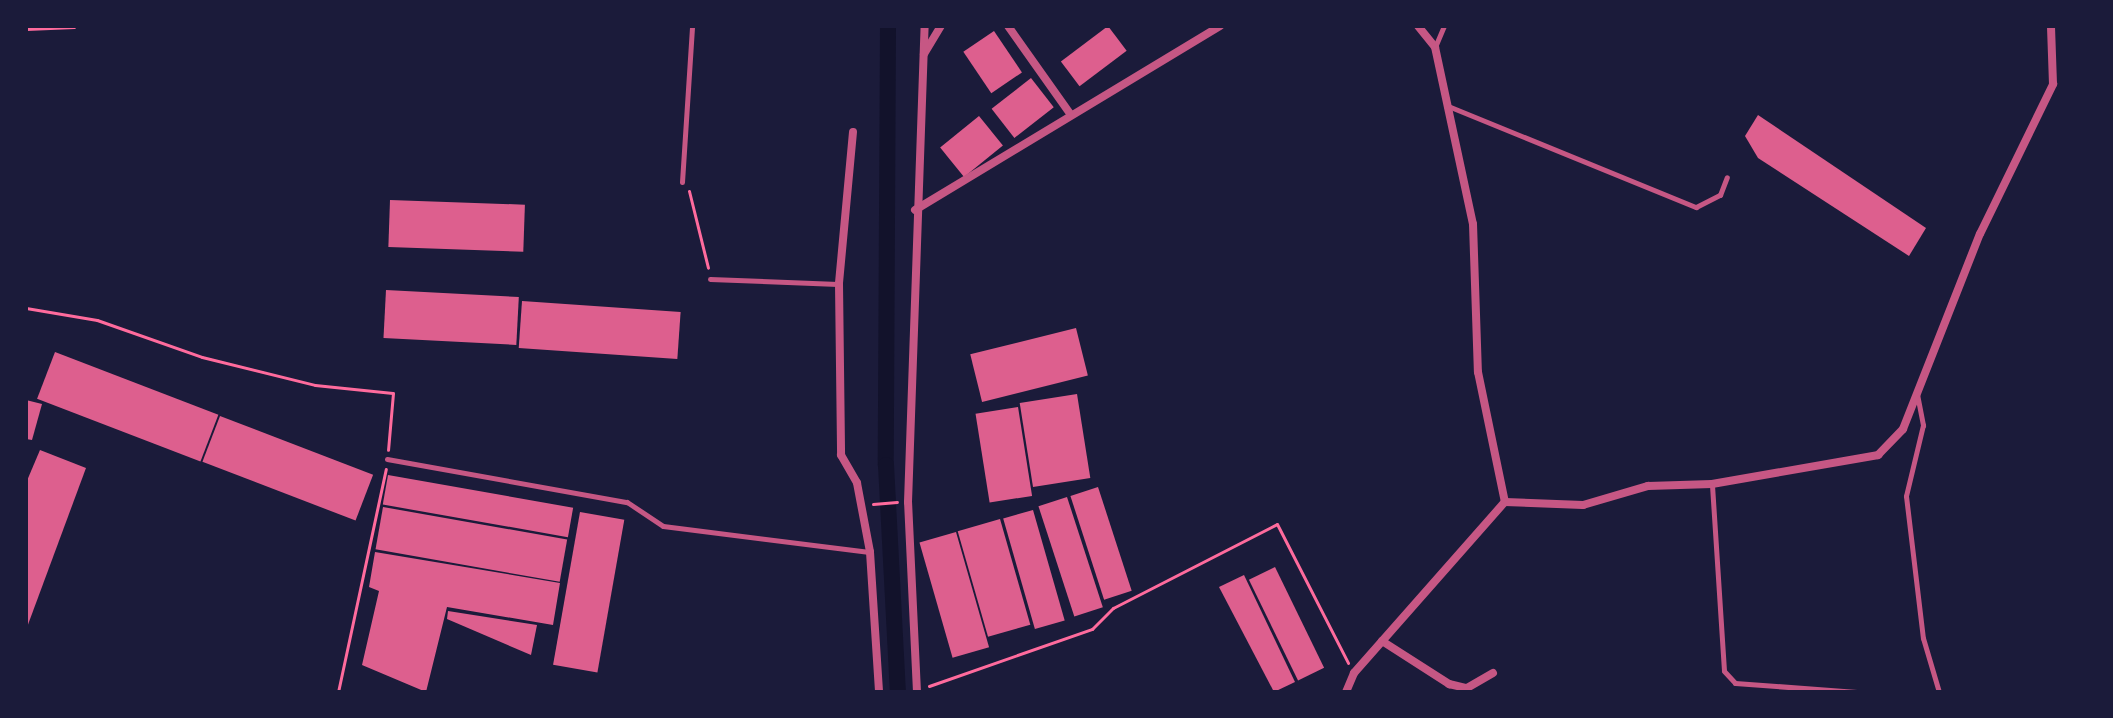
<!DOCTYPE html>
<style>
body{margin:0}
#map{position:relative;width:2113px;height:718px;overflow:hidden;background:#1b1b3a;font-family:"Playfair Display",serif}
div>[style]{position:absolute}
.canal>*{height:16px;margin:-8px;padding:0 8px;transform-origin:8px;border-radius:8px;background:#12122b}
.building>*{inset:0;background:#dd5f8e;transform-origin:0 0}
.path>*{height:3px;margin:-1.5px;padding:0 1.5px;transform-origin:1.5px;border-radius:1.5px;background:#ff6b9d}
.service>*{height:5px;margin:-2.5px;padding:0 2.5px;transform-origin:2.5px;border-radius:2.5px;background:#c65784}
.minor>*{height:8px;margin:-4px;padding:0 4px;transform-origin:4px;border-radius:4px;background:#c65784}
span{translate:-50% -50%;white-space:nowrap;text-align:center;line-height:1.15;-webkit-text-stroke:7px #1b1b3a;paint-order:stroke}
.frame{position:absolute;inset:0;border:28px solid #1b1b3a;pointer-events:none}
</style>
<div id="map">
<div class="canal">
<i style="left:888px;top:26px;width:439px;rotate:90.3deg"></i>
<i style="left:886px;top:465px;width:227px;rotate:87deg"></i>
</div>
<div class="building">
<i style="left:1108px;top:26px;width:31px;height:59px;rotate:53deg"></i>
<i style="left:994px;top:31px;width:50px;height:37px;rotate:56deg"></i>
<i style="left:1031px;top:78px;width:37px;height:50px;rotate:52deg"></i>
<i style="clip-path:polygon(1758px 115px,1926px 228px,1909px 256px,1758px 158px,1745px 136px)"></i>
<i style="left:979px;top:116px;width:38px;height:50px;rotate:51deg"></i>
<i style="left:390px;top:200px;width:135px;height:47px;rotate:2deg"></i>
<i style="left:386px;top:290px;width:133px;height:48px;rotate:3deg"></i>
<i style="left:522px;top:301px;width:159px;height:47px;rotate:4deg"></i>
<i style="left:1076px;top:328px;width:49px;height:109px;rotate:76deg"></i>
<i style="left:55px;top:352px;width:175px;height:50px;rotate:21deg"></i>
<i style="left:1077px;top:394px;width:85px;height:58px;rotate:81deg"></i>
<i style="clip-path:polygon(26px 400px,42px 404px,32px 440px,26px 439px)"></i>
<i style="left:1018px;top:407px;width:90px;height:43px;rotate:81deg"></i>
<i style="left:220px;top:416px;width:164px;height:49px;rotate:21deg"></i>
<i style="clip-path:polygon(40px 450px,86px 468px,26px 630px,26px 483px)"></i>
<i style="left:388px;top:475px;width:188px;height:30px;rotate:10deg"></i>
<i style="left:1098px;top:487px;width:109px;height:29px;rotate:72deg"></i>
<i style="left:1067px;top:497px;width:116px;height:30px;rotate:72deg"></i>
<i style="left:383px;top:507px;width:187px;height:43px;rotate:10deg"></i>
<i style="left:1033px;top:510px;width:115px;height:31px;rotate:74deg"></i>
<i style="left:580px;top:512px;width:45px;height:155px;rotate:10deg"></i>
<i style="left:1000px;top:519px;width:110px;height:44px;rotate:74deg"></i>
<i style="left:956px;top:532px;width:120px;height:38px;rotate:74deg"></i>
<i style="clip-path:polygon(375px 552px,560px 583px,553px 625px,447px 607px,426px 692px,362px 665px,379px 591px,369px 587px)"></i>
<i style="left:1275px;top:567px;width:112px;height:29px;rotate:64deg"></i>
<i style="clip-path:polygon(1244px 575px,1295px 682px,1274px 692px,1219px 587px)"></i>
<i style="clip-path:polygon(448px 611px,537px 625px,531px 655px,447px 619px)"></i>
</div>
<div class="path">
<i style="left:26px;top:29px;width:48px;rotate:-2.4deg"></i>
<i style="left:689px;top:191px;width:79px;rotate:76.1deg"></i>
<i style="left:26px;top:308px;width:72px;rotate:9.6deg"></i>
<i style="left:97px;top:320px;width:111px;rotate:19.4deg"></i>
<i style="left:202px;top:357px;width:116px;rotate:13.9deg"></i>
<i style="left:315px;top:385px;width:78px;rotate:5.9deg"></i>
<i style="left:393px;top:393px;width:57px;rotate:95deg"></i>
<i style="left:873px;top:504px;width:24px;rotate:-5deg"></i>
<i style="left:929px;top:686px;width:173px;rotate:-19.3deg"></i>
<i style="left:1092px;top:629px;width:30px;rotate:-45deg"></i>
<i style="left:1113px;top:608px;width:184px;rotate:-27.1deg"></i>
<i style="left:1277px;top:524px;width:156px;rotate:62.9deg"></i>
<i style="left:338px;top:692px;width:228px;rotate:-77.9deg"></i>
</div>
<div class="service">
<i style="left:1435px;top:47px;width:23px;rotate:-67deg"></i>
<i style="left:1448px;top:106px;width:268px;rotate:22.2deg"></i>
<i style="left:1696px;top:207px;width:27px;rotate:-27deg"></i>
<i style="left:1720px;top:195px;width:19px;rotate:-69deg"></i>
<i style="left:682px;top:182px;width:156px;rotate:-86.3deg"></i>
<i style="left:710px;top:279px;width:128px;rotate:2.2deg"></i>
<i style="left:1917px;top:394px;width:32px;rotate:79deg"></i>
<i style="left:1923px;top:425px;width:73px;rotate:103.5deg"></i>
<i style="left:1906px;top:496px;width:143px;rotate:83.2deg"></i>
<i style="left:1923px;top:638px;width:56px;rotate:73.5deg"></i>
<i style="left:387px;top:459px;width:244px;rotate:10.2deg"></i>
<i style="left:627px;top:502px;width:43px;rotate:33.7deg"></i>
<i style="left:663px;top:526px;width:208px;rotate:7.2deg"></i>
<i style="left:1712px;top:485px;width:186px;rotate:86.3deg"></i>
<i style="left:1724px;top:671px;width:16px;rotate:47deg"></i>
<i style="left:1735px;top:683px;width:122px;rotate:4.2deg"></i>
</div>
<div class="minor">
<i style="left:1008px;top:26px;width:109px;rotate:54.7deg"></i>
<i style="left:1418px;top:26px;width:27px;rotate:51deg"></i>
<i style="left:1435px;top:47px;width:181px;rotate:77.9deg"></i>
<i style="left:1473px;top:224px;width:148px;rotate:88.1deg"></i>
<i style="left:1478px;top:372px;width:133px;rotate:78.3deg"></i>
<i style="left:924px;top:54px;width:33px;rotate:-59deg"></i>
<i style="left:853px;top:132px;width:153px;rotate:95.3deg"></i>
<i style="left:839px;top:284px;width:171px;rotate:89.3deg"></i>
<i style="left:841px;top:455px;width:32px;rotate:60deg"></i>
<i style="left:857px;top:483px;width:70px;rotate:79.3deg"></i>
<i style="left:870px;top:552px;width:140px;rotate:86.3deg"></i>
<i style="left:915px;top:210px;width:356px;rotate:-31.1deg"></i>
<i style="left:1382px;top:641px;width:80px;rotate:32.7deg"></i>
<i style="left:1449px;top:684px;width:18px;rotate:13deg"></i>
<i style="left:1467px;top:688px;width:30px;rotate:-30deg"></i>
<i style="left:917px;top:692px;width:190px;rotate:-92.7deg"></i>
<i style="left:908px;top:502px;width:476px;rotate:-88deg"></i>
<i style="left:1346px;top:692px;width:21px;rotate:-67deg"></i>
<i style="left:1354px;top:673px;width:228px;rotate:-48.6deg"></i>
<i style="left:1505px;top:502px;width:78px;rotate:2.2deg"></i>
<i style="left:1583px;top:505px;width:68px;rotate:-16.3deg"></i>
<i style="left:1648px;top:486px;width:64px;rotate:-1.8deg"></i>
<i style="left:1712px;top:484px;width:169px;rotate:-9.9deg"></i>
<i style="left:1878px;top:455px;width:36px;rotate:-46deg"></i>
<i style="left:1903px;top:429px;width:210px;rotate:-68.5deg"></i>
<i style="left:1980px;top:234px;width:167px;rotate:-64deg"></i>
<i style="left:2053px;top:84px;width:58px;rotate:-92deg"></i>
</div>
<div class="frame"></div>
</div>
